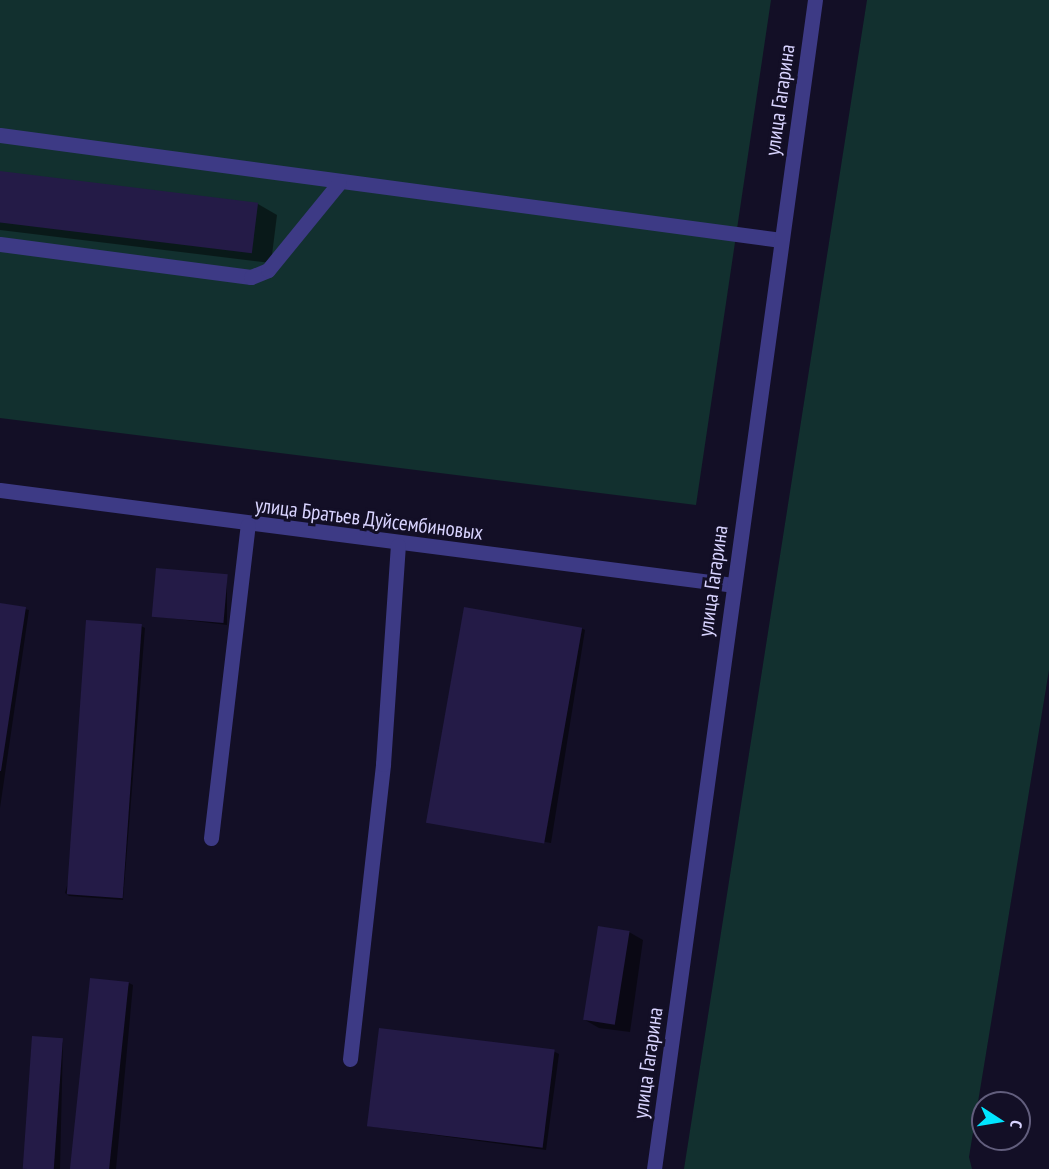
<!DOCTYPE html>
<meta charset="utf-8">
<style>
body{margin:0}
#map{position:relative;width:1049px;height:1169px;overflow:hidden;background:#130f26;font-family:"PT Sans Narrow",sans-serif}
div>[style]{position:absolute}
.green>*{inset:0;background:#12302f}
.shadow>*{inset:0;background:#0007}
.building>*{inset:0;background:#241b47;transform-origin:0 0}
.minor>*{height:15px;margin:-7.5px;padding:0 7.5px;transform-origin:7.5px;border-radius:7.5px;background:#3d3a85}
span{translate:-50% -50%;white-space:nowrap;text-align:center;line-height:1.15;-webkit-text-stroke:6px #130f26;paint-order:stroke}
.street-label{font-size:21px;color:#d9d4ff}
.north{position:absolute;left:971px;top:1091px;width:60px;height:60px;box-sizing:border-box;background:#130f26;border:2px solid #625e7d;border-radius:50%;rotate:102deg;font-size:16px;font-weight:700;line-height:24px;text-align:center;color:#d9d4ff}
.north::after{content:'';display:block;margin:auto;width:21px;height:27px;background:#00e5ff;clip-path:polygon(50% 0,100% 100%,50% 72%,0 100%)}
</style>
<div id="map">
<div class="green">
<i style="clip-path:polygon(0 0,771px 0,696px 505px,0 418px)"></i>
<i style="clip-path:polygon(867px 0,1049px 0,1049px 670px,969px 1157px,972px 1169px,684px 1169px)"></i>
</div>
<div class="shadow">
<i style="clip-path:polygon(0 172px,258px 204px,277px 215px,271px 263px,0 230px)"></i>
<i style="clip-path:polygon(227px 576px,227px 625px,153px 616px)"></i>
<i style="clip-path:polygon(0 604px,29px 610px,0 808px)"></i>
<i style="clip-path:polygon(141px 626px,145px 628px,123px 900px,69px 896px,65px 893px)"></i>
<i style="clip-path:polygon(581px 628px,585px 630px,551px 843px,430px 822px)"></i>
<i style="clip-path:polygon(629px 932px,643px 940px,630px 1032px,599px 1028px,585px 1020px)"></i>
<i style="clip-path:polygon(129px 983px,133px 985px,116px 1169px,75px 1169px)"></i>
<i style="clip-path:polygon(63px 1040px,60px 1169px,26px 1169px)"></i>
<i style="clip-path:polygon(555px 1052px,559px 1054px,546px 1150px,368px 1126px)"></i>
</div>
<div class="building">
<i style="left:0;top:171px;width:260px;height:51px;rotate:7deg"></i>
<i style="left:156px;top:568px;width:72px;height:49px;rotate:5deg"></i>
<i style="clip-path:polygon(0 603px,26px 607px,1px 771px,0 771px)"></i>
<i style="left:464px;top:607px;width:120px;height:219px;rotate:10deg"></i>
<i style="left:86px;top:620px;width:56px;height:275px;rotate:4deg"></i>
<i style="left:598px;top:926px;width:32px;height:95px;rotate:9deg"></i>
<i style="left:90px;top:978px;width:39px;height:192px;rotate:6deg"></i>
<i style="left:379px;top:1028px;width:177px;height:99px;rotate:7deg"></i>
<i style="left:32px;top:1036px;width:31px;height:133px;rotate:4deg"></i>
</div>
<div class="minor">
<i style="left:0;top:135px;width:788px;rotate:7.66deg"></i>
<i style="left:0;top:244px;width:253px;rotate:7.5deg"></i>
<i style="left:251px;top:277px;width:18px;rotate:-22deg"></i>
<i style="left:268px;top:270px;width:112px;rotate:-50.8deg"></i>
<i style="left:0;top:490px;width:739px;rotate:7.38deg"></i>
<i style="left:211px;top:838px;width:315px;rotate:-83.3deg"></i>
<i style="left:350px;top:1059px;width:297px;rotate:-83.6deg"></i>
<i style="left:383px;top:764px;width:219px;rotate:-86.1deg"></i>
<i style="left:654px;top:1169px;width:1180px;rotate:-82.16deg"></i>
</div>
<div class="street-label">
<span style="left:780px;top:100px;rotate:-82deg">улица Гагарина</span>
<span style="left:369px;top:519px;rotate:7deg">улица Братьев Дуйсембиновых</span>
<span style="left:713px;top:581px;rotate:-82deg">улица Гагарина</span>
<span style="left:648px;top:1063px;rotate:-82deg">улица Гагарина</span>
</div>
<div class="north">С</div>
</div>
